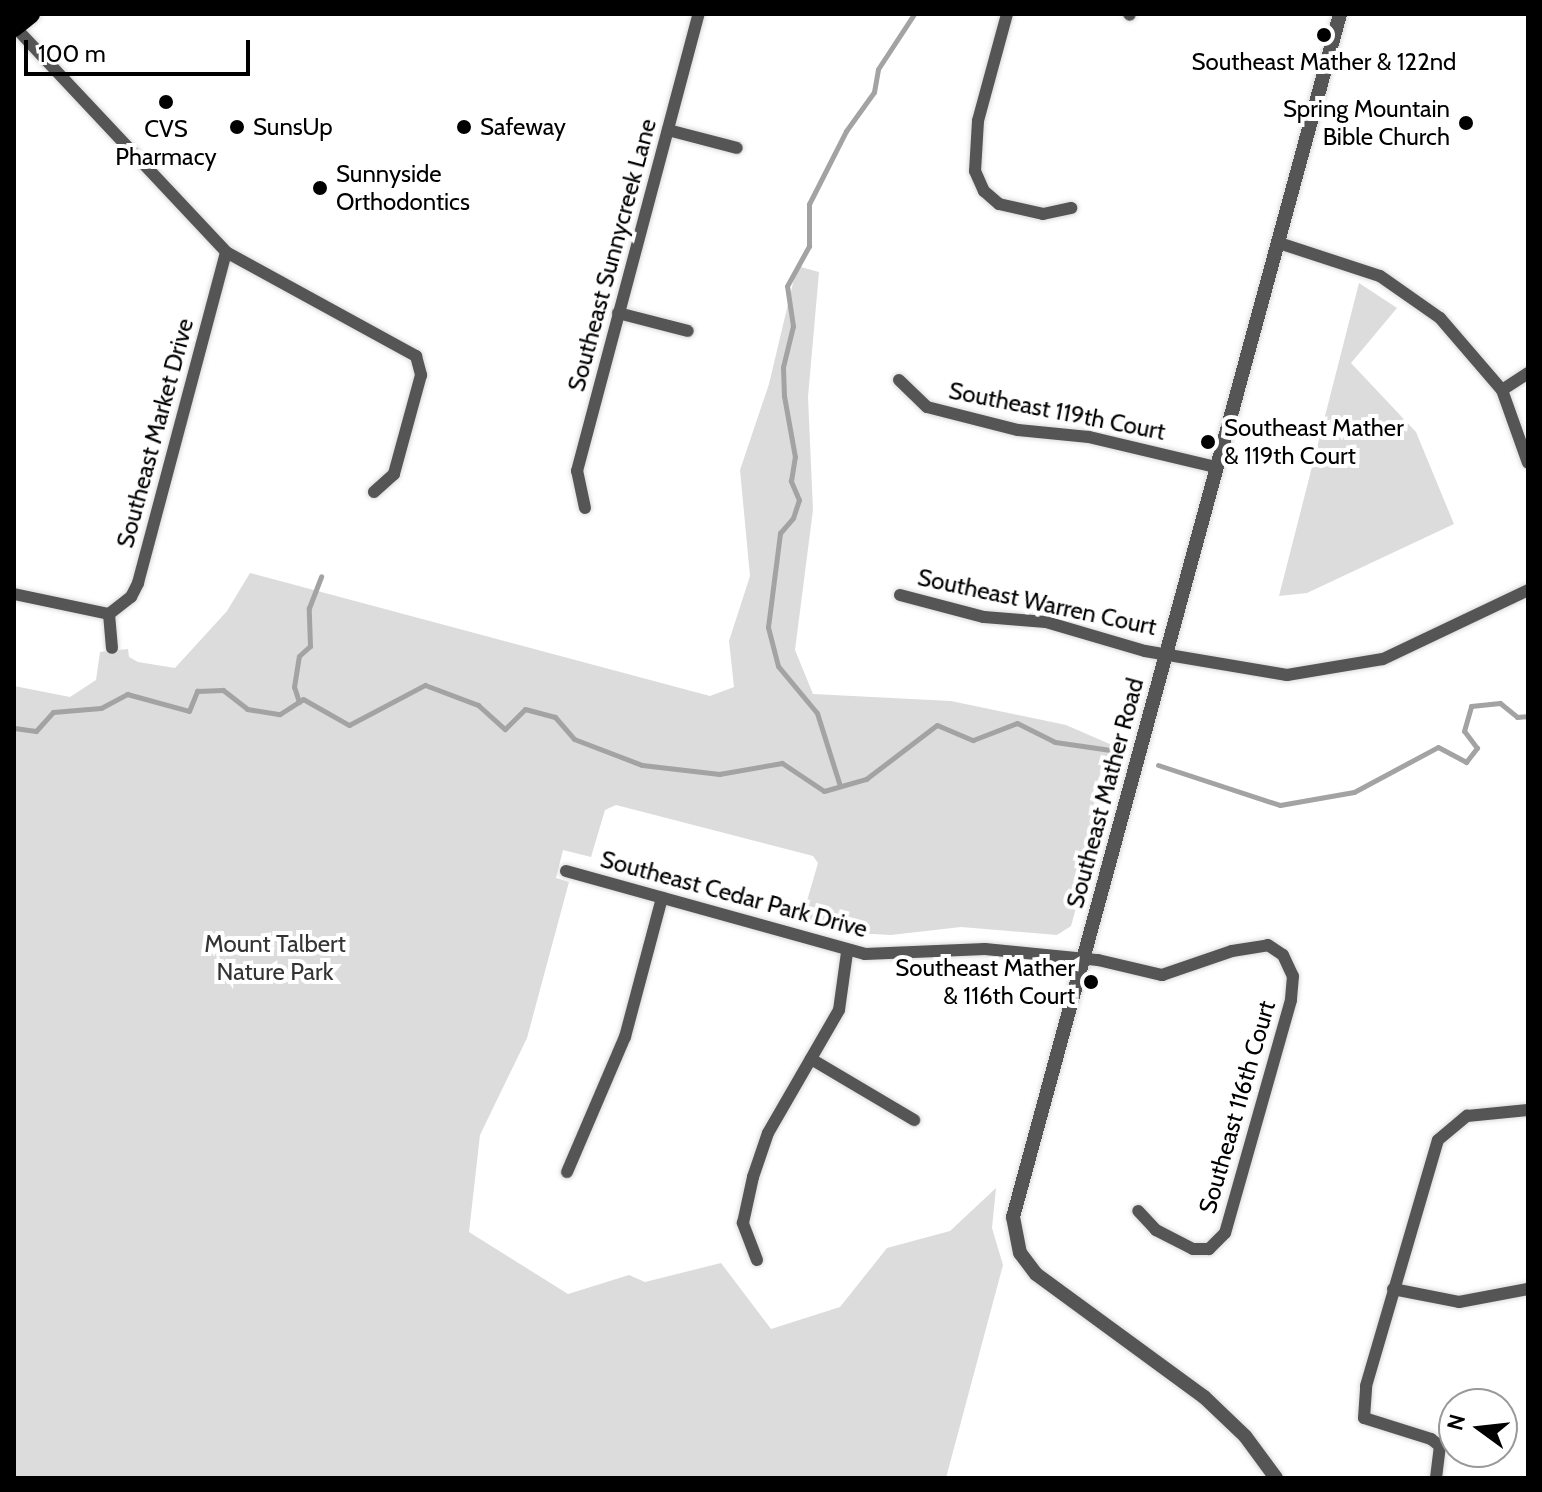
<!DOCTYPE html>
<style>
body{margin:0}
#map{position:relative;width:1542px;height:1492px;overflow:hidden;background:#fff;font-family:Cabin,sans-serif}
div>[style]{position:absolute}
.green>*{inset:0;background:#dcdcdc}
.stream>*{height:5px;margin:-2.5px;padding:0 2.5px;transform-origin:2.5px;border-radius:2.5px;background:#a3a3a3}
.roads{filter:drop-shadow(0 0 2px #dbdbdb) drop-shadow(0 0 2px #dbdbdb)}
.minor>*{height:12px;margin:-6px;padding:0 6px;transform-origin:6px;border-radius:6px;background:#555}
.tertiary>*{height:14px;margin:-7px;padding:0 7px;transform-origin:7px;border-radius:7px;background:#555}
.primary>*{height:18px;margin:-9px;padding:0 9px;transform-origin:9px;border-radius:9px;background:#000}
.dots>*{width:22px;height:22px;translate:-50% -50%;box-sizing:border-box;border:4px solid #fff;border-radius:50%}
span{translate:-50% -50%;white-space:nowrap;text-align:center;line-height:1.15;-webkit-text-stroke:8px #fff;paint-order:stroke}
.poi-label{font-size:24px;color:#000}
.right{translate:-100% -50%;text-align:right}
.left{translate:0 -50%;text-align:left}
.street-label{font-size:24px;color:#000}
.park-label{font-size:24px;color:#333}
.frame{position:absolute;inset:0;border:16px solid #000;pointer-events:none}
.north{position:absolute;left:1438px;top:1388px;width:80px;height:80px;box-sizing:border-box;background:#fff;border:2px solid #999;border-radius:50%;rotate:285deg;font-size:22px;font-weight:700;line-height:32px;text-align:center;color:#000}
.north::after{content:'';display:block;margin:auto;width:28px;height:36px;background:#000;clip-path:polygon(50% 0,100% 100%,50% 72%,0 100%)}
.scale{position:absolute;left:24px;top:40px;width:226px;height:36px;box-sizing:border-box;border:4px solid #000;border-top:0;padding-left:10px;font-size:24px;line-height:28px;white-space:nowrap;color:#000;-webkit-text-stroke:6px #fff;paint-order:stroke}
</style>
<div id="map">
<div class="green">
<i style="clip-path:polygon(797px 266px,819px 272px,808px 397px,813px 510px,795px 650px,813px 694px,951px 701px,1066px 725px,1112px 745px,1091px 797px,1106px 801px,1071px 926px,1057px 935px,961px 927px,891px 935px,854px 933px,802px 918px,818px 863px,813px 856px,616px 805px,605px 810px,591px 857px,563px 850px,556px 878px,569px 882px,527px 1038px,480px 1135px,469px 1232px,568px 1294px,629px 1275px,645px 1282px,721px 1263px,771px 1329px,840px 1307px,887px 1248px,950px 1231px,996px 1188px,992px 1228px,1003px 1265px,946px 1478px,14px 1478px,14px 686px,70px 697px,96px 680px,100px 652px,128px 649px,129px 657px,138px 662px,175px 668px,227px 611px,250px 573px,710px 696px,734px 687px,729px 641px,750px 576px,740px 470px,769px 384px)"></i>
<i style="clip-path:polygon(1359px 283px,1397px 308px,1351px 363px,1416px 432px,1454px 524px,1307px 593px,1279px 596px)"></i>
</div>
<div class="stream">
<i style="left:299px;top:702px;width:16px;rotate:-108deg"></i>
<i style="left:294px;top:687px;width:31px;rotate:-81deg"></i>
<i style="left:299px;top:656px;width:15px;rotate:-42deg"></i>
<i style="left:310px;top:646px;width:38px;rotate:-92deg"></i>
<i style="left:309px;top:608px;width:34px;rotate:-69deg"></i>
<i style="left:14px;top:728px;width:22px;rotate:8deg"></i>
<i style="left:36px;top:731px;width:25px;rotate:-48deg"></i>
<i style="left:53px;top:712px;width:48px;rotate:-4.8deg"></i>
<i style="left:101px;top:708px;width:30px;rotate:-28deg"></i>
<i style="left:127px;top:694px;width:64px;rotate:15.3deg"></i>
<i style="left:189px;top:711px;width:22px;rotate:-68deg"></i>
<i style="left:197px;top:691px;width:26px;rotate:-2deg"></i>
<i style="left:223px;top:690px;width:31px;rotate:38deg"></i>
<i style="left:247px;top:709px;width:33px;rotate:9deg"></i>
<i style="left:280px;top:714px;width:27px;rotate:-33deg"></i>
<i style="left:303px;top:699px;width:53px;rotate:29.5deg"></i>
<i style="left:349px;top:725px;width:86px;rotate:-27.8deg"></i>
<i style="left:425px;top:685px;width:57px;rotate:20.7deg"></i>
<i style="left:478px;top:705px;width:36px;rotate:42deg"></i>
<i style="left:505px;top:729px;width:28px;rotate:-45deg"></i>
<i style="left:525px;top:709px;width:31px;rotate:15deg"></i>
<i style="left:555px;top:717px;width:29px;rotate:49deg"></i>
<i style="left:574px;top:739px;width:73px;rotate:20.9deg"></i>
<i style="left:642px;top:765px;width:78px;rotate:6.7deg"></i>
<i style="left:719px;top:774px;width:64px;rotate:-9.9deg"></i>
<i style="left:782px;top:763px;width:50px;rotate:33.7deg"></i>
<i style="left:824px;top:791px;width:44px;rotate:-15.9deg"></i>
<i style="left:866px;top:779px;width:89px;rotate:-37.3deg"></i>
<i style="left:937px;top:725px;width:39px;rotate:23deg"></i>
<i style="left:973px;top:740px;width:47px;rotate:-21.1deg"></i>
<i style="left:1017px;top:723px;width:42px;rotate:26.6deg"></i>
<i style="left:1055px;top:742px;width:63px;rotate:8.3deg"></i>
<i style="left:1158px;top:765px;width:128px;rotate:18.2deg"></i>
<i style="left:1280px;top:805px;width:75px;rotate:-10deg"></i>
<i style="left:1354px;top:792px;width:95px;rotate:-28.2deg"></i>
<i style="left:1438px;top:747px;width:32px;rotate:28deg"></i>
<i style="left:1466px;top:762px;width:18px;rotate:-52deg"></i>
<i style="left:1477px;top:748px;width:21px;rotate:-127deg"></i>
<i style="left:1464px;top:731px;width:26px;rotate:-74deg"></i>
<i style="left:1471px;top:706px;width:29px;rotate:-6deg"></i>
<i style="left:1500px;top:703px;width:22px;rotate:39deg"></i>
<i style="left:1517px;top:717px;width:11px;rotate:-5deg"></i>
<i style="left:840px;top:786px;width:77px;rotate:-107.5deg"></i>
<i style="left:817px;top:713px;width:61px;rotate:-129.7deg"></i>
<i style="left:778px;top:666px;width:40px;rotate:-104.4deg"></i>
<i style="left:768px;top:627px;width:95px;rotate:-82.7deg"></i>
<i style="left:780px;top:533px;width:20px;rotate:-49deg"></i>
<i style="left:793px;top:518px;width:19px;rotate:-72deg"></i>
<i style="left:799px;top:500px;width:21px;rotate:-113deg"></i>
<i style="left:791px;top:481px;width:24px;rotate:-81deg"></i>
<i style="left:795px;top:457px;width:62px;rotate:-100.2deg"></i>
<i style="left:784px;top:396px;width:29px;rotate:-92deg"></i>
<i style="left:783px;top:367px;width:42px;rotate:-76.3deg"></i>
<i style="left:793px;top:326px;width:40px;rotate:-98.5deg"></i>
<i style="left:787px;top:286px;width:46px;rotate:-61.2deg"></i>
<i style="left:809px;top:246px;width:42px;rotate:-90deg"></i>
<i style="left:809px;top:204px;width:82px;rotate:-63.1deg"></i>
<i style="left:846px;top:131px;width:48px;rotate:-54.3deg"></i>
<i style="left:874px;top:92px;width:23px;rotate:-80deg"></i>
<i style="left:878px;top:69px;width:66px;rotate:-56.8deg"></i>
</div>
<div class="roads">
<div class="minor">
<i style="left:1007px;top:14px;width:111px;rotate:105.2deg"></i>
<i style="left:978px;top:121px;width:50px;rotate:93.4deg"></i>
<i style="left:975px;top:171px;width:22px;rotate:66deg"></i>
<i style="left:984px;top:191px;width:20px;rotate:41deg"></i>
<i style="left:999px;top:204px;width:45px;rotate:12.8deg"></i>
<i style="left:1043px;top:214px;width:29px;rotate:-12deg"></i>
<i style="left:1129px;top:14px;width:1px;rotate:45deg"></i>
<i style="left:14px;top:26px;width:310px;rotate:46.8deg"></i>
<i style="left:226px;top:252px;width:217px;rotate:28.7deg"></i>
<i style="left:416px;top:356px;width:20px;rotate:75deg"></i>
<i style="left:421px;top:375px;width:103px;rotate:105.3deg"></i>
<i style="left:394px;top:474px;width:27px;rotate:138deg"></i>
<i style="left:668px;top:130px;width:71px;rotate:14.6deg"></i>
<i style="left:1279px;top:243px;width:106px;rotate:18.1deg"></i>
<i style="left:1380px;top:276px;width:73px;rotate:35deg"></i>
<i style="left:1440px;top:318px;width:95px;rotate:49.3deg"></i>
<i style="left:1502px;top:390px;width:77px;rotate:70.4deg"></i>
<i style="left:618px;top:313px;width:72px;rotate:14.4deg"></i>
<i style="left:899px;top:380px;width:39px;rotate:44deg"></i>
<i style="left:927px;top:407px;width:94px;rotate:14.2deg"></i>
<i style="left:1018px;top:430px;width:71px;rotate:5.6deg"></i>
<i style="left:1089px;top:437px;width:130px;rotate:13.3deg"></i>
<i style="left:1502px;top:390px;width:31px;rotate:-33deg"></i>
<i style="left:585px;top:508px;width:38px;rotate:-102deg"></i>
<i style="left:577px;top:471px;width:473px;rotate:-75.1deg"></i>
<i style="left:14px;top:594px;width:97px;rotate:11.9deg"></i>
<i style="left:900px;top:595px;width:87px;rotate:14.7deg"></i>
<i style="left:984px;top:617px;width:62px;rotate:4.6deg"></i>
<i style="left:1046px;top:622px;width:103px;rotate:16.3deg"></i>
<i style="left:1145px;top:651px;width:144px;rotate:9.6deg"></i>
<i style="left:1287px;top:675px;width:97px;rotate:-9.5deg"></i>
<i style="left:1383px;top:659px;width:161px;rotate:-25.4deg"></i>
<i style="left:109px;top:614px;width:28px;rotate:-38deg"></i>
<i style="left:131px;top:597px;width:16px;rotate:-63deg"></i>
<i style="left:138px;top:583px;width:342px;rotate:-75.1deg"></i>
<i style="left:109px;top:614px;width:34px;rotate:85deg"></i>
<i style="left:566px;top:871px;width:310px;rotate:15.5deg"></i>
<i style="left:865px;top:954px;width:120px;rotate:-2.4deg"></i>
<i style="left:985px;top:949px;width:114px;rotate:5.6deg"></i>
<i style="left:1098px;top:960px;width:66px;rotate:13.2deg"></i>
<i style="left:1162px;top:975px;width:74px;rotate:-18.9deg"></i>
<i style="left:1232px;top:951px;width:36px;rotate:-9deg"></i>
<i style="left:1268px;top:945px;width:18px;rotate:34deg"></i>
<i style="left:1283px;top:955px;width:23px;rotate:65deg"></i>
<i style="left:1293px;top:976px;width:24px;rotate:95deg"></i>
<i style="left:1291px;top:1000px;width:242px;rotate:105.8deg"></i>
<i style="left:1225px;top:1233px;width:23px;rotate:135deg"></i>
<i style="left:1209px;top:1249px;width:16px;rotate:180deg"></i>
<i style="left:1193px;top:1249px;width:42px;rotate:-152.8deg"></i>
<i style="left:1156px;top:1230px;width:26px;rotate:-133deg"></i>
<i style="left:811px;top:1059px;width:120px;rotate:30.6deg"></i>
<i style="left:567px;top:1172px;width:147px;rotate:-66.8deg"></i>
<i style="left:625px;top:1037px;width:144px;rotate:-75.1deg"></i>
<i style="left:757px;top:1260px;width:40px;rotate:-111deg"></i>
<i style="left:743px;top:1223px;width:47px;rotate:-77.7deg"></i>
<i style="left:753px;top:1177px;width:46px;rotate:-71.2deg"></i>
<i style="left:768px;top:1133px;width:142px;rotate:-60deg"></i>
<i style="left:839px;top:1010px;width:59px;rotate:-82.1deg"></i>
<i style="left:1393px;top:1289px;width:67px;rotate:11.1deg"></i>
<i style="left:1459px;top:1302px;width:70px;rotate:-10.7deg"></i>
<i style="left:1436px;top:1478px;width:32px;rotate:-83deg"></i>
<i style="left:1440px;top:1446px;width:11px;rotate:-142deg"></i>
<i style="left:1431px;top:1439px;width:70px;rotate:-162.6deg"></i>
<i style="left:1364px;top:1418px;width:32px;rotate:-86deg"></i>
<i style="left:1366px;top:1386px;width:256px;rotate:-73.7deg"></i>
<i style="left:1438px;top:1140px;width:38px;rotate:-40deg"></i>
<i style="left:1467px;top:1116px;width:61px;rotate:-5.6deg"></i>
</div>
<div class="tertiary">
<i style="left:1276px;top:1478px;width:52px;rotate:-126.4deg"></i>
<i style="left:1245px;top:1436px;width:57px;rotate:-136.4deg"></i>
<i style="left:1204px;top:1397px;width:208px;rotate:-143.8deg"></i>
<i style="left:1036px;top:1274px;width:26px;rotate:-127deg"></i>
<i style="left:1020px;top:1253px;width:37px;rotate:-101deg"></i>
<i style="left:1013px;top:1217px;width:1247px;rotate:-74.79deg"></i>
</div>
<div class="primary">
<i style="left:14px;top:28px;width:22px;rotate:-39deg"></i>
</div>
</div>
<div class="dots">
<i style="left:1324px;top:35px;background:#000"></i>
<i style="left:166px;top:102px;background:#000"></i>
<i style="left:1466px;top:123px;background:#000"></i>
<i style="left:237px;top:127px;background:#000"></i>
<i style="left:464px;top:127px;background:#000"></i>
<i style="left:320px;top:188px;background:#000"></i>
<i style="left:1208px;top:442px;background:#000"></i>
<i style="left:1091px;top:982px;background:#000"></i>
</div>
<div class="poi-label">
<span style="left:1324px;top:62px">Southeast Mather &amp; 122nd</span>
<span class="right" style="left:1450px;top:123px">Spring Mountain<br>Bible Church</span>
<span class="left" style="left:253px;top:127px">SunsUp</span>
<span class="left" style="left:480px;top:127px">Safeway</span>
<span style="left:166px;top:143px">CVS<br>Pharmacy</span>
<span class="left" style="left:336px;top:188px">Sunnyside<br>Orthodontics</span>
<span class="left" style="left:1224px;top:442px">Southeast Mather<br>&amp; 119th Court</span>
<span class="right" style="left:1075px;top:982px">Southeast Mather<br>&amp; 116th Court</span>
</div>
<div class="street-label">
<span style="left:612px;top:255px;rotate:-75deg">Southeast Sunnycreek Lane</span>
<span style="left:1057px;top:411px;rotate:11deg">Southeast 119th Court</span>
<span style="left:155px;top:433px;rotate:-75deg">Southeast Market Drive</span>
<span style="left:1037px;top:602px;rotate:12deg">Southeast Warren Court</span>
<span style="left:1105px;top:793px;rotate:-75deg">Southeast Mather Road</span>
<span style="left:734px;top:894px;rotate:15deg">Southeast Cedar Park Drive</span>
<span style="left:1237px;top:1107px;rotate:-74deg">Southeast 116th Court</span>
</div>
<div class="park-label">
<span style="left:275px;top:958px">Mount Talbert<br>Nature Park</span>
</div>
<div class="frame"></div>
<div class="north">N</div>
<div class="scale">100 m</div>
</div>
